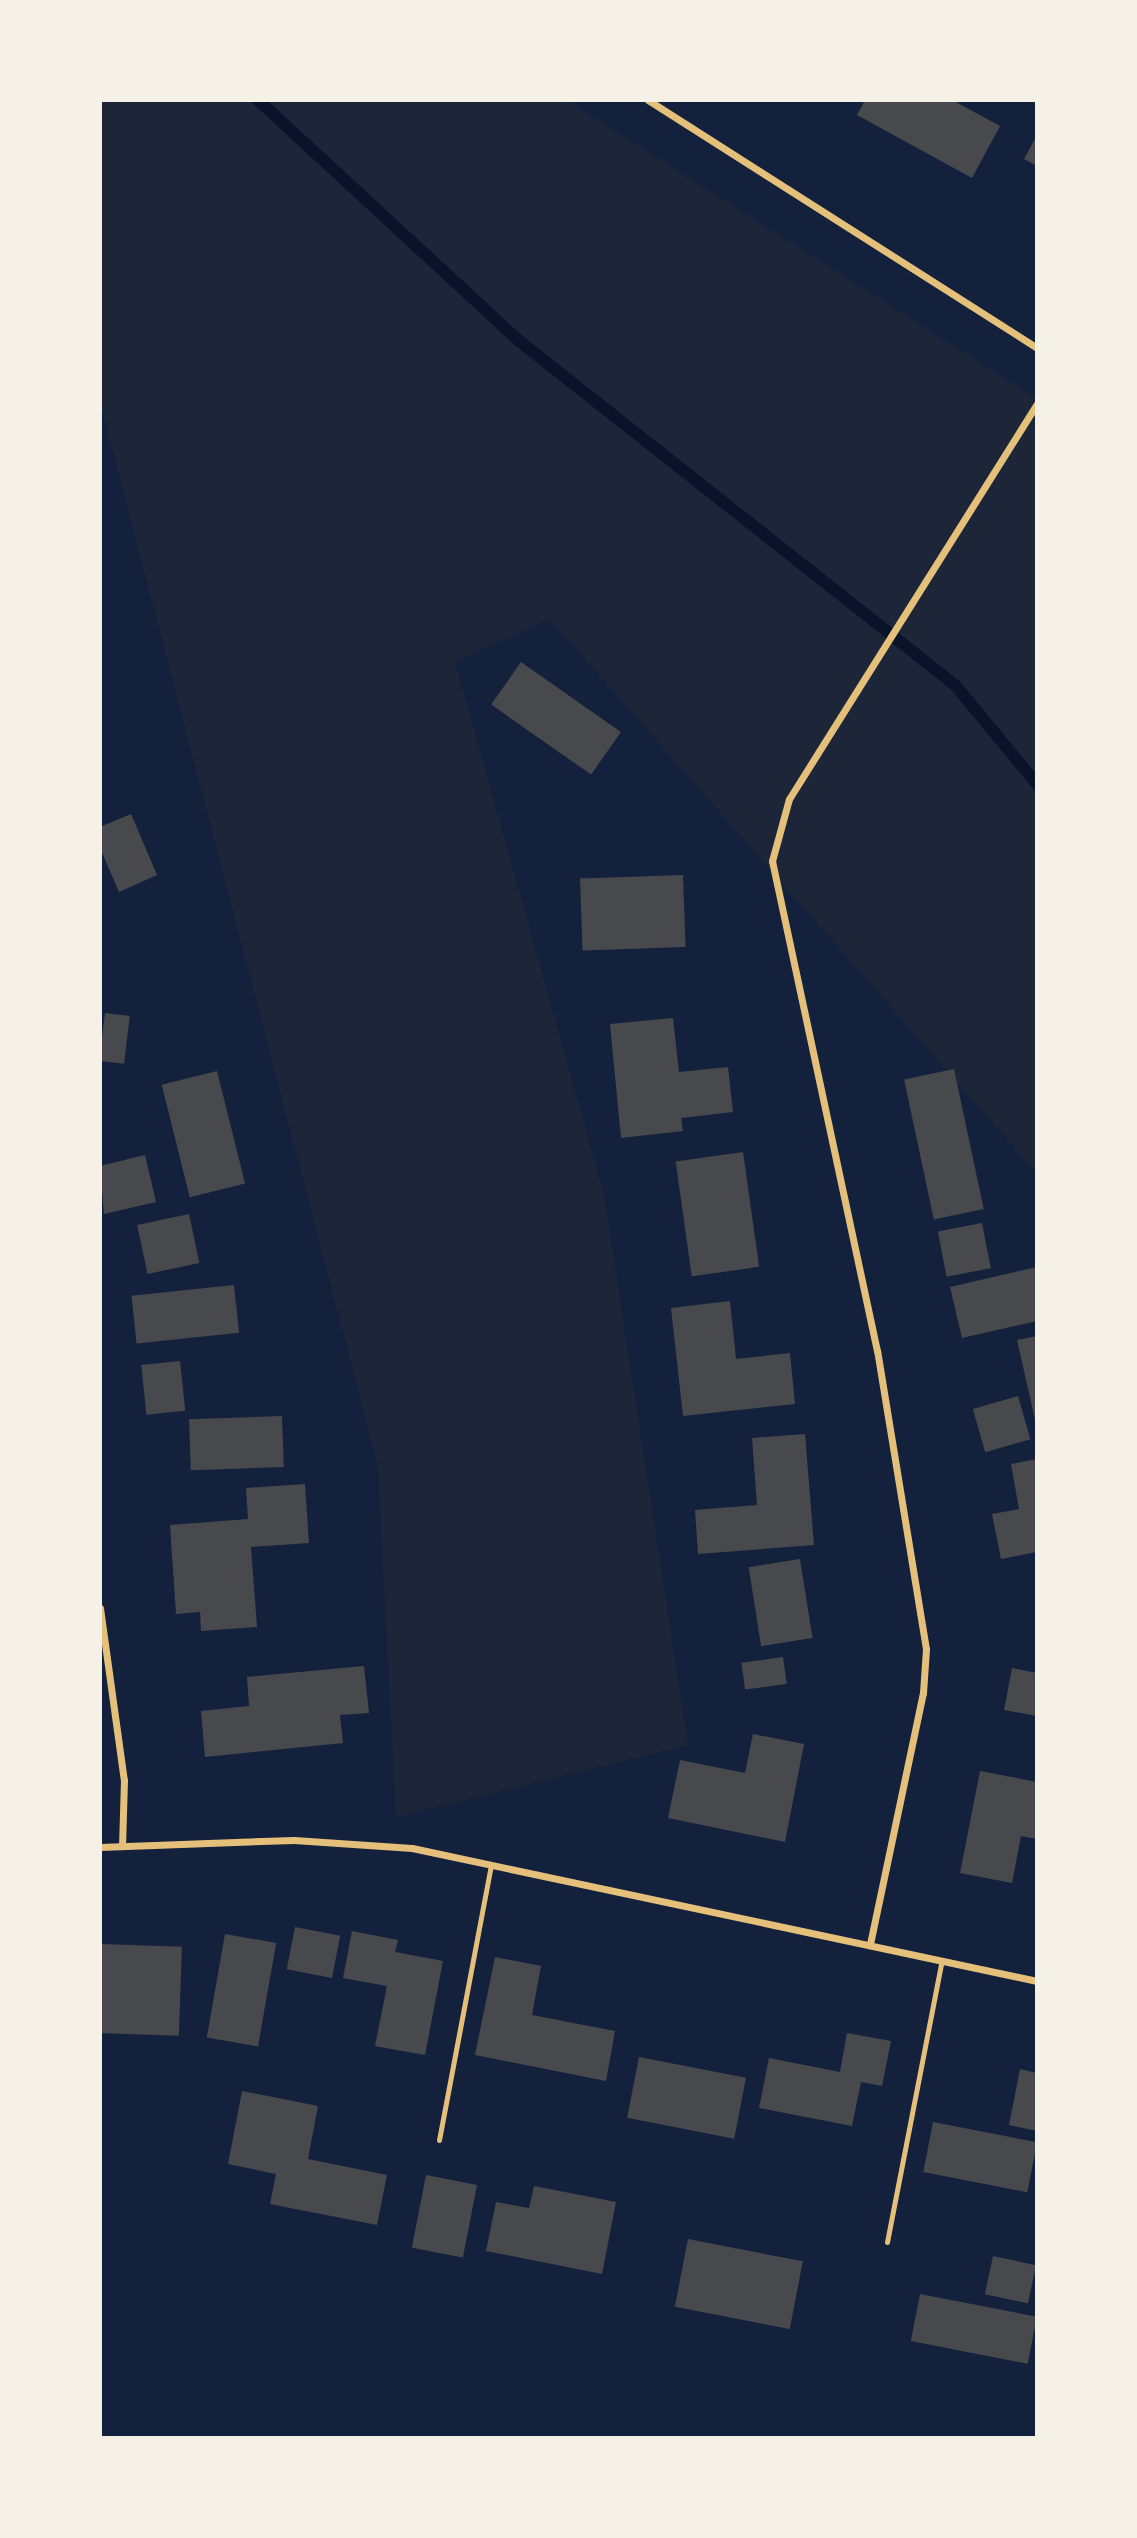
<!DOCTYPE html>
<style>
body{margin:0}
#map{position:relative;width:1137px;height:2538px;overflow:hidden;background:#14213d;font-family:Commissioner,sans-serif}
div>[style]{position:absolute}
.green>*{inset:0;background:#1d2539}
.stream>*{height:12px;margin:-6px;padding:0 6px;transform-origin:6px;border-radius:6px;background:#0b132b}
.building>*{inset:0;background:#48494c;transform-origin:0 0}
.service>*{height:5px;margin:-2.5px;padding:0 2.5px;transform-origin:2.5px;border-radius:2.5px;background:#e5c07b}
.minor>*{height:7px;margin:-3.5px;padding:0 3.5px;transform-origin:3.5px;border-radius:3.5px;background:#e5c07b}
span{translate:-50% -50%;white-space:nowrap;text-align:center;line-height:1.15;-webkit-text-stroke:6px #f6f1e7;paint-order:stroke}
.frame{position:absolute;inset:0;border:102px solid #f6f1e7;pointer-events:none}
</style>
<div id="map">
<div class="green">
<i style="clip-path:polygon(100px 100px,566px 100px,1037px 399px,1037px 1173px,550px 619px,455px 662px,604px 1195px,688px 1745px,396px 1817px,378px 1466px,100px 402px)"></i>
</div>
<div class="stream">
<i style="left:258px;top:100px;width:354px;rotate:42.7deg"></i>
<i style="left:518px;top:340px;width:557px;rotate:38.29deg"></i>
<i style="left:955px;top:685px;width:129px;rotate:50.4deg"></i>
</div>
<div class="building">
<i style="clip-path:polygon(865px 100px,952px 100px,1000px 126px,972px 178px,857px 115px)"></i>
<i style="clip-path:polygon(1037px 135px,1037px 166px,1024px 159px)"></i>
<i style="left:521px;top:662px;width:122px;height:52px;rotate:35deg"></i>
<i style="clip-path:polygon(131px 814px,157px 875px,119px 892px,100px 848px,100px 827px)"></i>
<i style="left:683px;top:875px;width:72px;height:103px;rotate:88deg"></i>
<i style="left:105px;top:1013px;width:25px;height:48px;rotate:7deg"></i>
<i style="clip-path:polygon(673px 1018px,679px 1072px,728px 1067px,733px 1112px,681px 1118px,683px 1131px,621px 1138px,610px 1024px)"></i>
<i style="left:954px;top:1069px;width:143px;height:51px;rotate:78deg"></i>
<i style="left:217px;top:1071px;width:116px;height:57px;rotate:76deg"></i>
<i style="left:743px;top:1152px;width:116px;height:68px;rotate:82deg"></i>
<i style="clip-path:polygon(145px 1155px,156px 1202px,104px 1214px,100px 1166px)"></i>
<i style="left:189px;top:1214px;width:50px;height:53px;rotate:78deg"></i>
<i style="left:982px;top:1223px;width:46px;height:45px;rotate:79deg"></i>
<i style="clip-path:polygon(1037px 1267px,1037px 1321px,962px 1338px,950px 1287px)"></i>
<i style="left:234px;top:1285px;width:48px;height:103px;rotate:84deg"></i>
<i style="clip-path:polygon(730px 1301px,736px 1359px,790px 1353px,795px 1404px,683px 1416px,671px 1308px)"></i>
<i style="clip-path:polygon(1037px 1336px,1037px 1424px,1036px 1424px,1017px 1340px)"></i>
<i style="left:180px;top:1361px;width:50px;height:39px;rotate:84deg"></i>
<i style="left:1018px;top:1396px;width:45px;height:47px;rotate:74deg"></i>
<i style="left:282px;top:1416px;width:51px;height:93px;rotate:88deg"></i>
<i style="clip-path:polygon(805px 1434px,814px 1545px,698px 1554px,695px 1510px,757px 1505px,752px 1438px)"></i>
<i style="clip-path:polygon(1037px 1459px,1037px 1552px,1001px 1559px,992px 1514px,1019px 1509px,1011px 1464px)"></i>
<i style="clip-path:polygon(305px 1484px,309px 1543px,251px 1547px,257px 1627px,201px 1631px,200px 1612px,176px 1614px,170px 1525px,248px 1519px,246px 1488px)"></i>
<i style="left:800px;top:1559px;width:80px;height:52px;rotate:81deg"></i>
<i style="left:783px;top:1657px;width:27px;height:42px;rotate:82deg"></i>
<i style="clip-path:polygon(364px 1666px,369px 1713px,340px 1715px,343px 1743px,205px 1757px,201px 1711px,249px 1706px,247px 1677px)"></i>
<i style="clip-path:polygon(1012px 1668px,1037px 1673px,1037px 1716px,1004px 1710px)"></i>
<i style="clip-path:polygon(753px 1734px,804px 1744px,785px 1842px,668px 1818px,680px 1760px,745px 1773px)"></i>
<i style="clip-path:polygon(980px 1771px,1037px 1782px,1037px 1839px,1021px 1836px,1012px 1883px,960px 1873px)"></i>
<i style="left:295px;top:1927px;width:46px;height:43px;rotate:11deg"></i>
<i style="clip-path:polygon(352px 1931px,398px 1940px,395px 1952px,443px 1961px,425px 2055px,375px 2046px,387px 1986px,343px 1978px)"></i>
<i style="left:225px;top:1934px;width:52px;height:105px;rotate:10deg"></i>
<i style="left:100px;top:1944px;width:82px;height:89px;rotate:2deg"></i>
<i style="clip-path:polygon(495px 1957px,541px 1966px,532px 2015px,615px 2031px,606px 2081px,475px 2055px)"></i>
<i style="clip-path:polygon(847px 2033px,891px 2041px,882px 2086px,861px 2082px,852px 2126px,759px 2108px,769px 2058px,840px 2072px)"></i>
<i style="left:639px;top:2057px;width:109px;height:62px;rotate:11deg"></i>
<i style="clip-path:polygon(1020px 2069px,1037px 2073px,1037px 2131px,1009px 2125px)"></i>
<i style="clip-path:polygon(242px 2091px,318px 2106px,308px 2159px,387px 2175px,377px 2225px,270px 2204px,276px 2174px,228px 2164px)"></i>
<i style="left:933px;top:2122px;width:106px;height:51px;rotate:11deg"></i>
<i style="left:426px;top:2175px;width:52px;height:74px;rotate:11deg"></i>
<i style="clip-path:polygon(534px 2186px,616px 2202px,602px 2274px,486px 2251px,496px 2202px,529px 2208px)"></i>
<i style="left:688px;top:2239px;width:117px;height:69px;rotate:11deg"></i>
<i style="left:993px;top:2256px;width:44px;height:39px;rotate:12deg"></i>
<i style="left:920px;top:2294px;width:119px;height:48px;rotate:11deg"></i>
</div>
<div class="service">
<i style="left:439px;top:2140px;width:280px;rotate:-79.3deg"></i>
<i style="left:887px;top:2242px;width:287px;rotate:-79deg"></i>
</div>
<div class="minor">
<i style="left:648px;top:100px;width:461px;rotate:32.5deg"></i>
<i style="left:100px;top:1608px;width:174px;rotate:82.1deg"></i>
<i style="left:124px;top:1780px;width:66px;rotate:91.7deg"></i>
<i style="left:100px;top:1847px;width:194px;rotate:-2.1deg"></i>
<i style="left:294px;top:1840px;width:118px;rotate:3.9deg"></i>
<i style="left:412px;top:1848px;width:639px;rotate:12.01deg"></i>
<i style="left:870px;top:1944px;width:257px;rotate:-78.1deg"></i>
<i style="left:923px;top:1693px;width:44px;rotate:-86.1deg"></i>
<i style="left:926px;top:1649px;width:302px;rotate:-99.3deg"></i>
<i style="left:877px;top:1351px;width:501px;rotate:-102.09deg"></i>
<i style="left:772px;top:861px;width:64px;rotate:-74.7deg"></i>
<i style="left:789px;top:799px;width:467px;rotate:-57.9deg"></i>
</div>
<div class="frame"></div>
</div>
